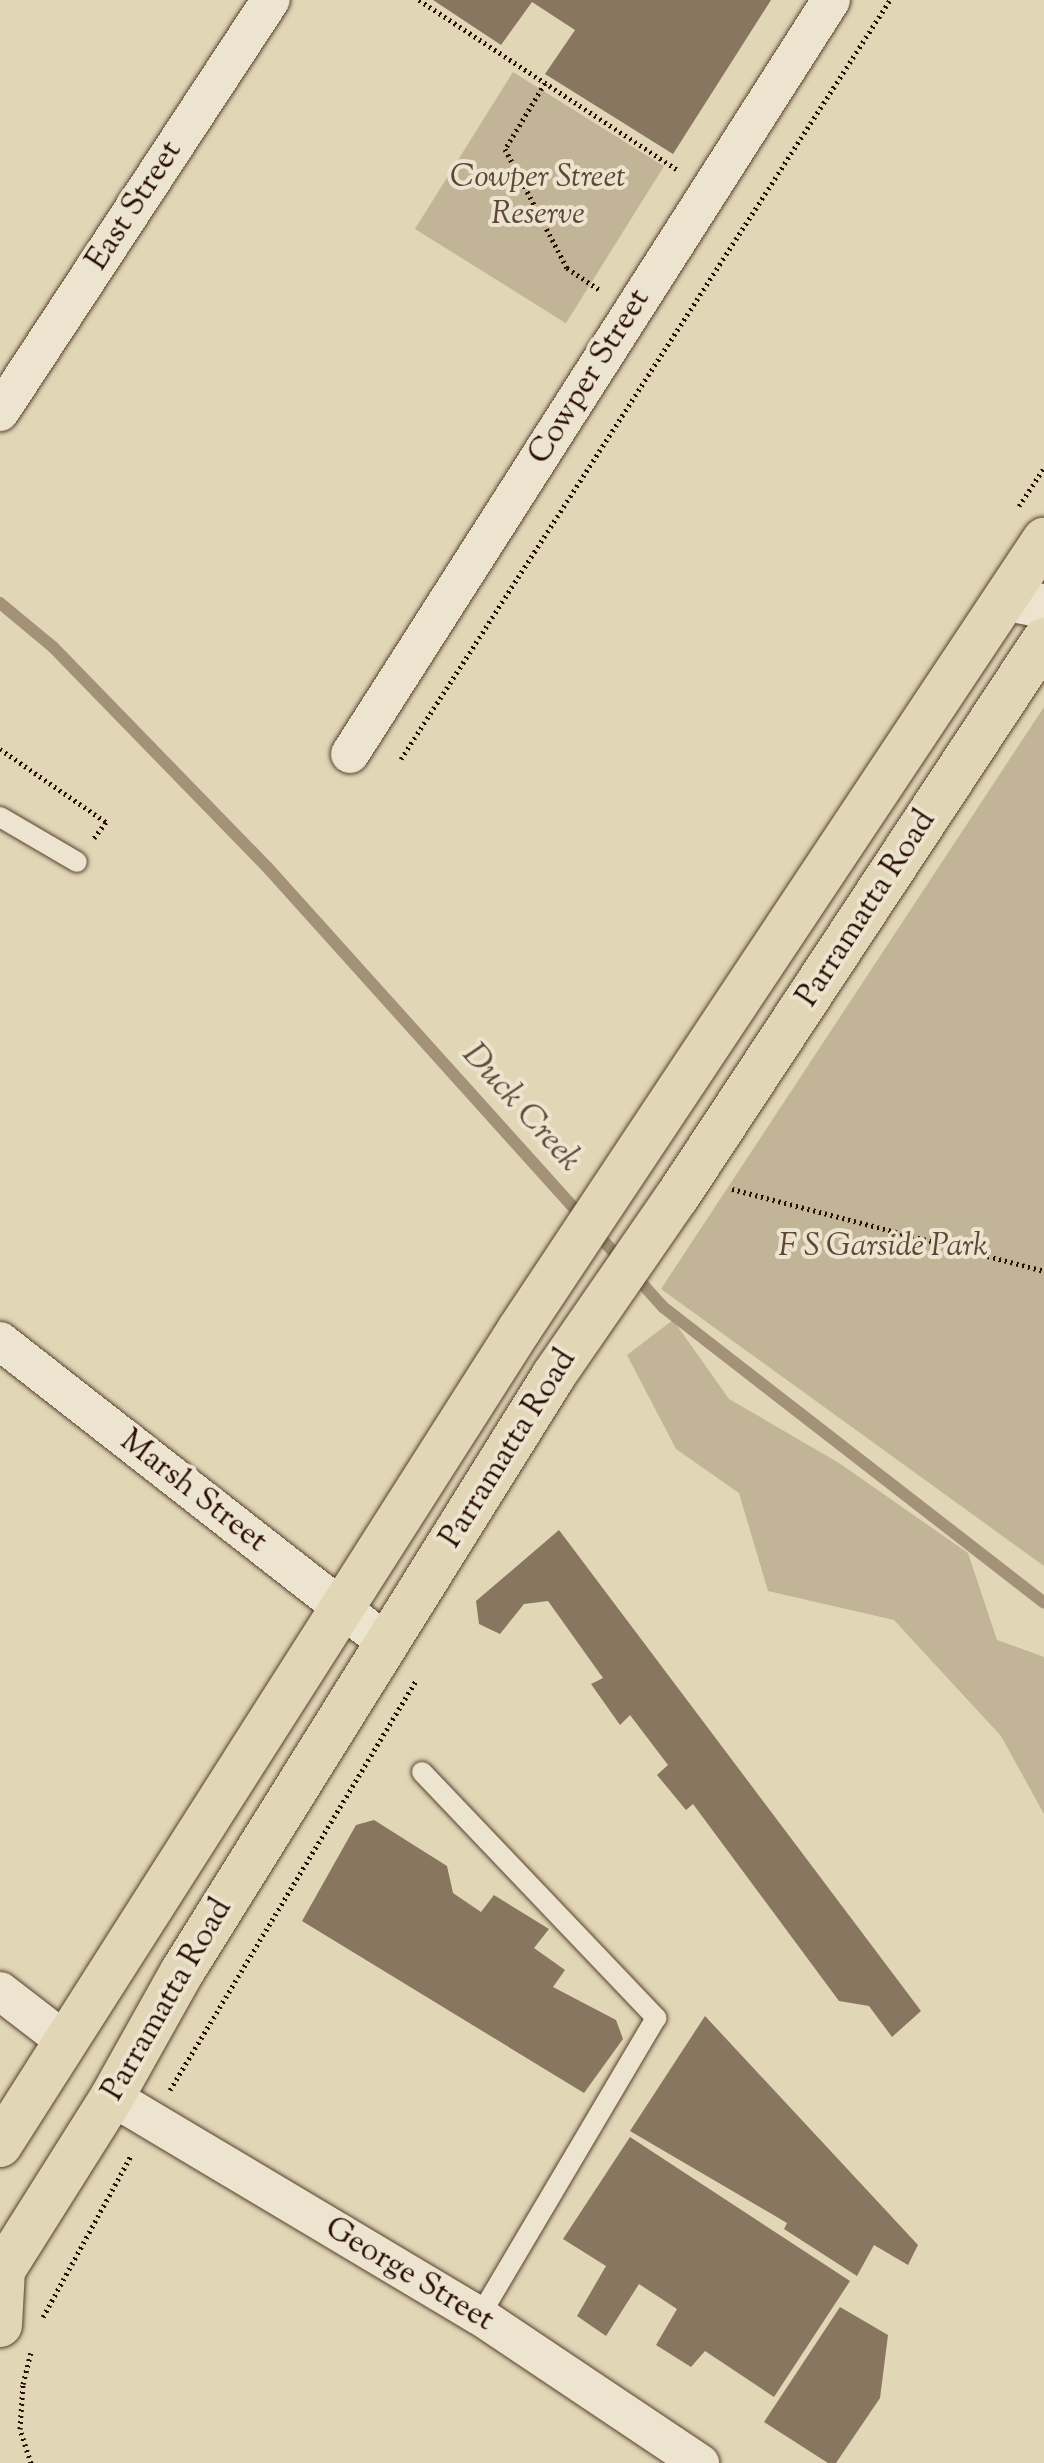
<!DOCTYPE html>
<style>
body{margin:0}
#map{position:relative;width:1044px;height:2463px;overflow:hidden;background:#e1d6b5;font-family:"Sorts Mill Goudy",serif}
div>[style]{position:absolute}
.green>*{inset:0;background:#c2b497;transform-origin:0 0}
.stream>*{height:12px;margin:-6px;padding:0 6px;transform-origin:6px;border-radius:6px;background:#a39278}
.building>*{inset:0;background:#897660}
.path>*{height:5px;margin-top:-2.5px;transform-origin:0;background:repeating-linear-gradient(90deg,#2a0d03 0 2px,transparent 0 6px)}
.roads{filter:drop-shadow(0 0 2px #583f30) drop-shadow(0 0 2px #583f30)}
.lane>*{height:20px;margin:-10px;padding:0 10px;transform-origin:10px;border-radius:10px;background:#ece4cf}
.street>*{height:38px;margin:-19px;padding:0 19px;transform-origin:19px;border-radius:19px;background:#ece4cf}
.secondary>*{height:44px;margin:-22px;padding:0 22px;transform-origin:22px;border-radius:22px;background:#ece4cf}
.highway>*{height:44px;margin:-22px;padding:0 22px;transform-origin:22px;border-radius:22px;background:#e1d6b5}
span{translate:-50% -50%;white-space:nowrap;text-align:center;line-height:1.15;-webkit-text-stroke:8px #ece4cf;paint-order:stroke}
.park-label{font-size:32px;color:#5f4737;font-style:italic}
.street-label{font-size:32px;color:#2a0d03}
.water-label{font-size:34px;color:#604938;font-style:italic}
</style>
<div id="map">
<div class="green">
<i style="left:513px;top:72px;width:178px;height:185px;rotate:32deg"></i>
<i style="clip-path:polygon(1044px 707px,1044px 1566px,661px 1289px)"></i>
<i style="clip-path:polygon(673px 1320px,729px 1399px,839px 1463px,968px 1553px,997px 1640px,1044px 1657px,1044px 1814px,1001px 1736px,894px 1620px,768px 1591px,739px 1493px,676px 1449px,627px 1355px)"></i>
</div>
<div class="stream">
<i style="left:0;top:603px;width:69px;rotate:39.7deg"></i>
<i style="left:53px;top:647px;width:307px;rotate:45.8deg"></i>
<i style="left:267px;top:867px;width:592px;rotate:48.01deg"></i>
<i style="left:663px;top:1307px;width:482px;rotate:37.8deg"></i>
</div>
<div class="building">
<i style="clip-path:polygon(433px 0,771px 0,673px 154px,545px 74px,575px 30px,532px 2px,501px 45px)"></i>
<i style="clip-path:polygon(559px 1530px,921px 2011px,892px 2037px,869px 2006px,839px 2001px,693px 1804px,686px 1810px,657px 1775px,668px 1765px,630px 1715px,620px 1725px,591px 1684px,603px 1678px,548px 1601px,524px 1604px,500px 1634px,479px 1624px,476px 1601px)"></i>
<i style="clip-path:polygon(374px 1820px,447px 1866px,453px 1893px,481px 1912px,494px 1895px,549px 1929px,534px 1948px,565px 1970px,553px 1987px,616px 2020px,623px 2039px,584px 2093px,302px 1921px,356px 1825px)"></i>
<i style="clip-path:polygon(705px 2016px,918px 2245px,908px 2265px,874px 2245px,857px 2276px,784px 2229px,787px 2223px,630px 2131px)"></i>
<i style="clip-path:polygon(630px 2137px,850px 2281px,774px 2397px,705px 2351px,691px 2367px,656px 2345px,677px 2309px,639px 2284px,606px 2336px,577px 2316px,606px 2266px,563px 2239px)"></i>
<i style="clip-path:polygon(840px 2307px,888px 2335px,880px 2398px,836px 2463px,828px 2463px,764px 2422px)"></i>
</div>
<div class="path">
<i style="left:419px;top:0;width:311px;rotate:33.3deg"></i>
<i style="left:545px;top:83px;width:77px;rotate:121.2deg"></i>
<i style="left:505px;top:149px;width:134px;rotate:62.5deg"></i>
<i style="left:567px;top:268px;width:40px;rotate:34deg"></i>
<i style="left:1019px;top:506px;width:45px;rotate:-56.7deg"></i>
<i style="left:0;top:749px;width:129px;rotate:34.6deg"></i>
<i style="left:106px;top:822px;width:20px;rotate:127deg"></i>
<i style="left:401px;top:759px;width:903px;rotate:-57.21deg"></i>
<i style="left:732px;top:1189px;width:323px;rotate:14.7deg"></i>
<i style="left:170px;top:2090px;width:477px;rotate:-59deg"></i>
<i style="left:43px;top:2317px;width:186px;rotate:-61.4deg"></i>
<i style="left:31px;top:2463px;width:36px;rotate:-108deg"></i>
<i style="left:20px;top:2429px;width:45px;rotate:-86.2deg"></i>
<i style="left:23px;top:2384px;width:32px;rotate:-76deg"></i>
</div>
<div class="roads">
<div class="lane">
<i style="left:0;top:817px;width:89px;rotate:30.3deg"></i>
<i style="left:422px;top:1772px;width:340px;rotate:46.4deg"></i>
<i style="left:656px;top:2018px;width:346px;rotate:120.6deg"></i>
</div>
<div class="street">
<i style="left:0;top:412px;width:493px;rotate:-56.7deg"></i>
<i style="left:350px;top:754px;width:894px;rotate:-57.46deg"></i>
<i style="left:0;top:1341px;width:490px;rotate:38deg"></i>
<i style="left:0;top:1991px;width:82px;rotate:37.6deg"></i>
<i style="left:112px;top:2097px;width:428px;rotate:30.8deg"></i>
<i style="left:480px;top:2316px;width:265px;rotate:33.8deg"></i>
</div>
<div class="secondary">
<i style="left:1007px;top:599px;width:38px;rotate:11deg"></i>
</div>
<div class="highway">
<i style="left:0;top:2145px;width:966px;rotate:-57.51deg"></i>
<i style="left:519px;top:1330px;width:949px;rotate:-56.39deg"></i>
<i style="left:0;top:2275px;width:210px;rotate:-57.8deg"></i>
<i style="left:112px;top:2097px;width:143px;rotate:-60.8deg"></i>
<i style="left:182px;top:1972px;width:703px;rotate:-58.07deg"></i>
<i style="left:554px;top:1375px;width:216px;rotate:-55.4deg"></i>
<i style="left:677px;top:1197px;width:667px;rotate:-56.62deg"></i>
<i style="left:0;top:2325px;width:55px;rotate:-86.9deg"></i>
</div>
</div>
<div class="park-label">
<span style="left:538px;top:197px">Cowper Street<br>Reserve</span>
<span style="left:883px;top:1247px">F S Garside Park</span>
</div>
<div class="street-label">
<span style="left:135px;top:206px;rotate:-57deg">East Street</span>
<span style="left:590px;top:377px;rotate:-58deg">Cowper Street</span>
<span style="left:867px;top:909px;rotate:-57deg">Parramatta Road</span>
<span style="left:509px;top:1449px;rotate:-58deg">Parramatta Road</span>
<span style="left:193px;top:1492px;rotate:38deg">Marsh Street</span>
<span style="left:168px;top:2000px;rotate:-60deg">Parramatta Road</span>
<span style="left:409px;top:2275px;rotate:31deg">George Street</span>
</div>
<div class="water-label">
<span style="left:521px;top:1108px;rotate:48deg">Duck Creek</span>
</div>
</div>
